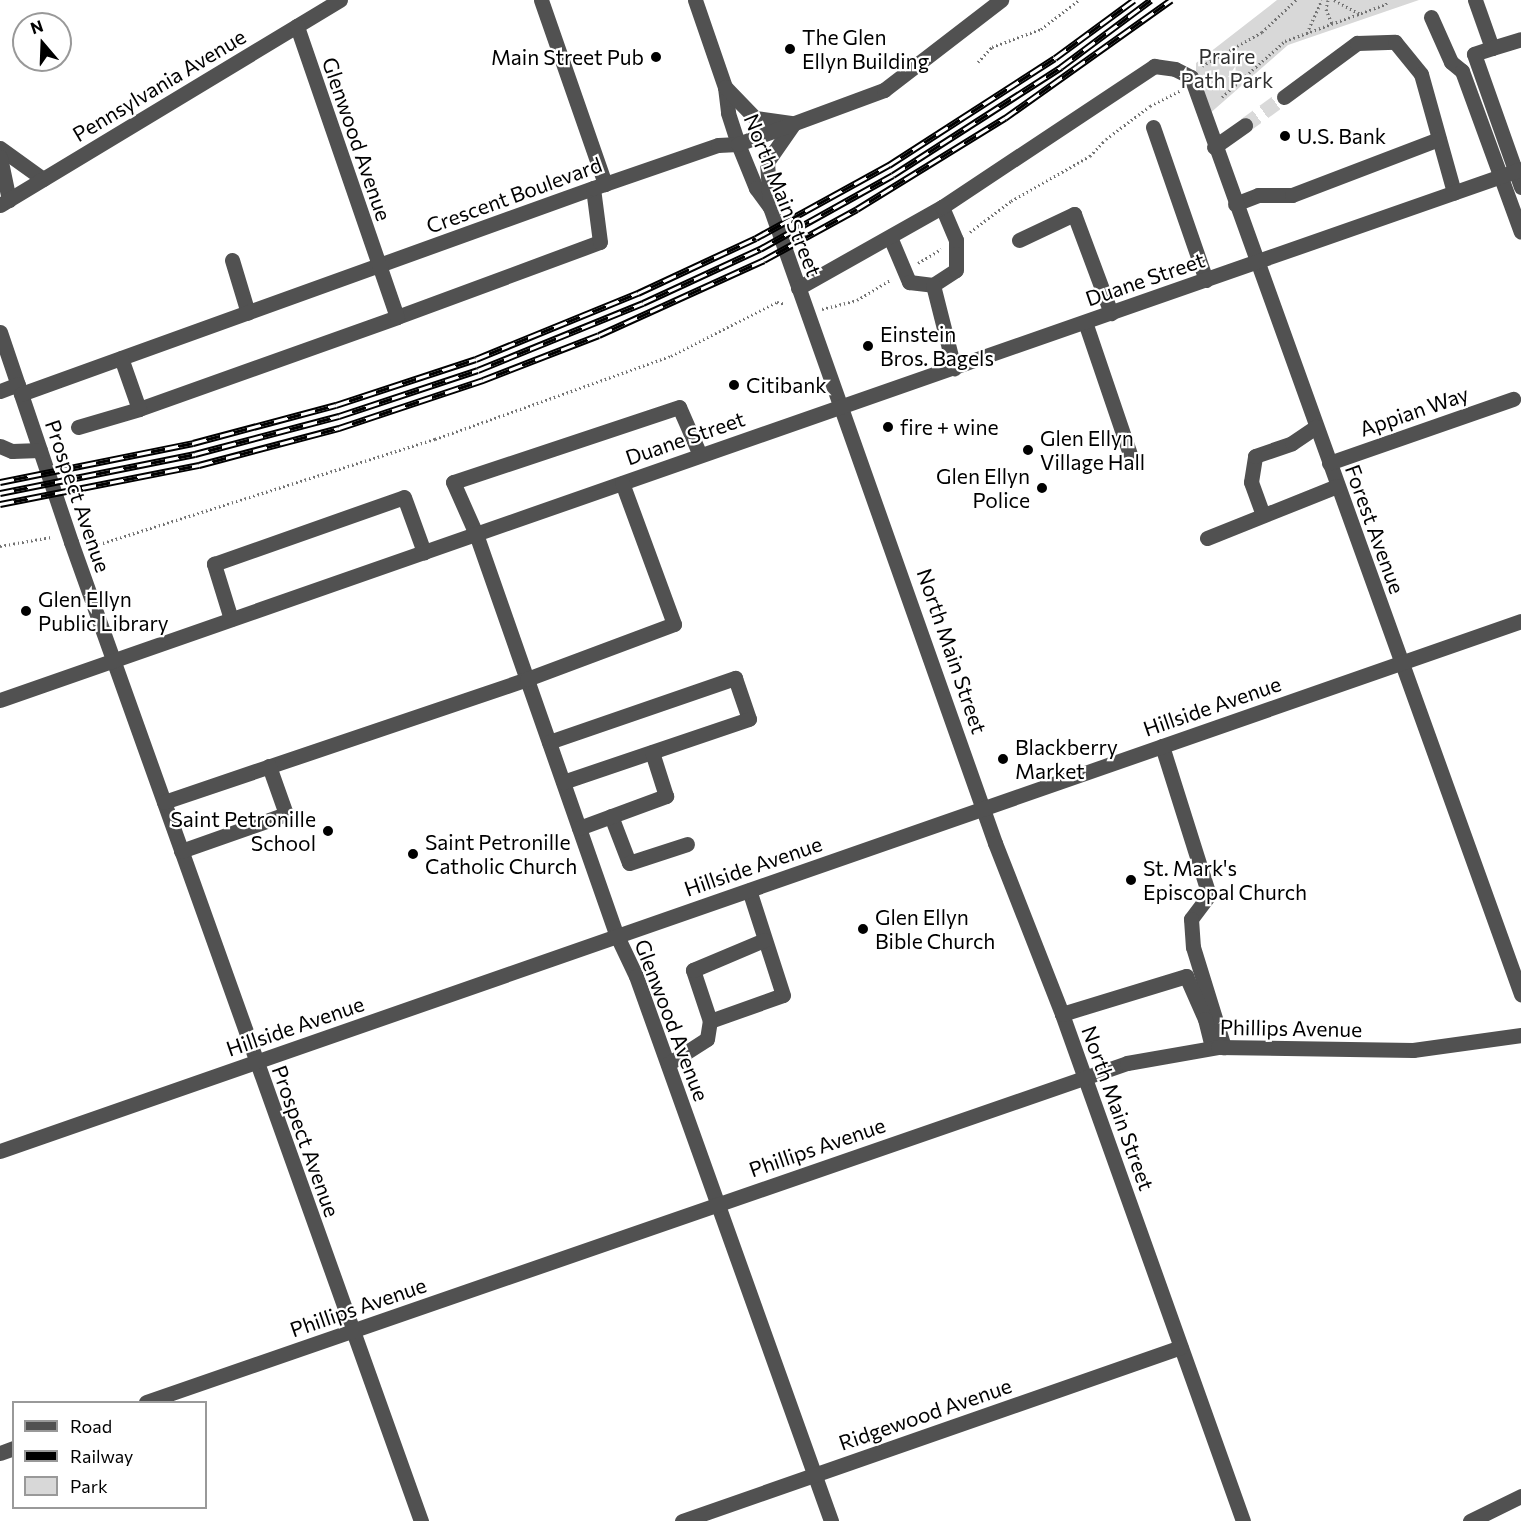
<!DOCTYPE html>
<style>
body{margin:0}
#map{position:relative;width:1521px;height:1521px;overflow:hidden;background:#fff;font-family:Commissioner,sans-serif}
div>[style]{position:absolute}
.green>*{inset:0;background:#d8d8d8}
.minor-tunnel>*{height:15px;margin-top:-7.5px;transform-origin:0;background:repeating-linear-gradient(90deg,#d9d9d9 0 15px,transparent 0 23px)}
.path>*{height:3px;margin-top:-1.5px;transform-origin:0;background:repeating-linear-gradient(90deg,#737373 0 1.5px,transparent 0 4.5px)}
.minor>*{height:15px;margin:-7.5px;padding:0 7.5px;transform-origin:7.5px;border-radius:7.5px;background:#515151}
.rail>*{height:7px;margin-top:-3.5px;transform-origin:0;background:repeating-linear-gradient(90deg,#fff 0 14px,#000 0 28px);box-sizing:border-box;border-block:2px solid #000}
.dots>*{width:16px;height:16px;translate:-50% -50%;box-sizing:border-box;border:3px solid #fff;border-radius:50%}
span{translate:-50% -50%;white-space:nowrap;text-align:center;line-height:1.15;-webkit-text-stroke:4.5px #fff;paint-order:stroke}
.poi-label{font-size:21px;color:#000}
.left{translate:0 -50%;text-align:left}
.right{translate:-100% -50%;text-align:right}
.park-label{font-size:21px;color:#2f2f2f}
.street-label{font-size:21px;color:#000}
.legend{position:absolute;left:12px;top:1401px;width:195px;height:108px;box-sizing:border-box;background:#fff;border:2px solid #999;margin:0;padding:8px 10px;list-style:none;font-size:18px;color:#000}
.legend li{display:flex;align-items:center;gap:12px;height:30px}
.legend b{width:30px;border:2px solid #999}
.north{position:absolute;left:12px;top:12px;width:60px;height:60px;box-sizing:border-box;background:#fff;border:2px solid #999;border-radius:50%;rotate:341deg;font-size:16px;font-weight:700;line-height:24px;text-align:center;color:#000}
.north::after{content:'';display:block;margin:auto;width:21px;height:27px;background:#000;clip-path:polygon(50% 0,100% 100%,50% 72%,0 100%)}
</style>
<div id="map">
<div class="green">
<i style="clip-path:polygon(1277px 0,1419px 0,1288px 45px,1208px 115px,1196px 78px,1196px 63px)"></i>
</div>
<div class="minor-tunnel">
<i style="left:1245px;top:125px;width:48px;rotate:-35.7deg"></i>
</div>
<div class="path">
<i style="left:1328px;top:0;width:9px;rotate:103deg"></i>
<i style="left:1326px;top:9px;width:16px;rotate:68deg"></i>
<i style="left:1334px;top:0;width:30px;rotate:28deg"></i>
<i style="left:1307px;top:33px;width:36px;rotate:-66deg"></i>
<i style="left:978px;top:62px;width:21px;rotate:-47deg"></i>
<i style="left:992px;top:47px;width:52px;rotate:-20.2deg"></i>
<i style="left:1041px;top:29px;width:48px;rotate:-37.3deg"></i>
<i style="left:1202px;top:66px;width:69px;rotate:-29.5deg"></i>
<i style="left:1262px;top:32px;width:47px;rotate:-43.3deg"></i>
<i style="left:1222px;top:97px;width:84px;rotate:-41.6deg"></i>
<i style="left:1285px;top:41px;width:108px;rotate:-20.1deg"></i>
<i style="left:1386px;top:4px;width:4px;rotate:-63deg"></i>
<i style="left:970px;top:232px;width:51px;rotate:-37.1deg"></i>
<i style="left:1011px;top:201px;width:91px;rotate:-29.7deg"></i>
<i style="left:1090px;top:156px;width:23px;rotate:-47deg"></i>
<i style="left:1106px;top:139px;width:55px;rotate:-36.9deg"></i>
<i style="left:1150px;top:106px;width:34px;rotate:-27deg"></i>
<i style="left:918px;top:263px;width:27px;rotate:-31deg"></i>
<i style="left:822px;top:309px;width:36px;rotate:-14deg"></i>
<i style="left:857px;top:300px;width:39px;rotate:-31deg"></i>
<i style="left:0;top:546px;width:52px;rotate:-10deg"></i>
<i style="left:90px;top:547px;width:362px;rotate:-17.4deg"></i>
<i style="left:435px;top:439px;width:250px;rotate:-19.4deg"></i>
<i style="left:671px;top:356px;width:119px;rotate:-27deg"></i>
<i style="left:777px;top:302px;width:9px;rotate:13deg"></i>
</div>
<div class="minor">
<i style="left:541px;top:0;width:195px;rotate:70.8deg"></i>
<i style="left:695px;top:0;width:92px;rotate:71deg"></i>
<i style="left:725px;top:87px;width:26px;rotate:83deg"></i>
<i style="left:728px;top:113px;width:33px;rotate:72deg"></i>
<i style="left:738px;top:144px;width:48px;rotate:67.8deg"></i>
<i style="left:756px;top:188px;width:24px;rotate:54deg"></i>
<i style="left:770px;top:207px;width:675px;rotate:70.52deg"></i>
<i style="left:995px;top:843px;width:184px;rotate:68.6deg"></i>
<i style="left:1062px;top:1014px;width:538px;rotate:70.35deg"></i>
<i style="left:1475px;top:0;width:51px;rotate:70.5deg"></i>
<i style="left:1492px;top:48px;width:19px;rotate:162deg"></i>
<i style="left:1474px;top:54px;width:141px;rotate:70.5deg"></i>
<i style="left:1431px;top:17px;width:49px;rotate:66deg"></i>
<i style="left:1451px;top:62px;width:14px;rotate:39deg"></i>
<i style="left:1462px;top:71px;width:171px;rotate:69.9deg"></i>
<i style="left:1492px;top:48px;width:30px;rotate:-17deg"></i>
<i style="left:725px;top:87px;width:43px;rotate:45.9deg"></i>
<i style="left:755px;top:118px;width:36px;rotate:8deg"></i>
<i style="left:1284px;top:97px;width:91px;rotate:-36.5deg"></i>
<i style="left:1357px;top:43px;width:38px;rotate:-2deg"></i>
<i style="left:1395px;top:42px;width:41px;rotate:50.9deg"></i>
<i style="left:1421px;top:74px;width:123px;rotate:74.4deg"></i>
<i style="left:1153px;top:127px;width:162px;rotate:70.9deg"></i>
<i style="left:1214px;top:147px;width:38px;rotate:-35deg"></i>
<i style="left:0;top:148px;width:53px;rotate:35.8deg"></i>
<i style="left:0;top:157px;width:44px;rotate:78.2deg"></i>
<i style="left:1235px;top:204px;width:25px;rotate:-21deg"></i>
<i style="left:1258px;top:195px;width:34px"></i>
<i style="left:1292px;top:195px;width:157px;rotate:-20.9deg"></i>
<i style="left:0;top:205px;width:397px;rotate:-31.1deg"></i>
<i style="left:770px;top:207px;width:45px;rotate:-93.8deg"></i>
<i style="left:767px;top:162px;width:47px;rotate:-55.3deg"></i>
<i style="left:890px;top:237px;width:49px;rotate:67.1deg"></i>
<i style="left:909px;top:282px;width:24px;rotate:7deg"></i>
<i style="left:933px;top:285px;width:27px;rotate:-33deg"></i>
<i style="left:956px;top:270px;width:30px;rotate:-90deg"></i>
<i style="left:956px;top:240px;width:36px;rotate:-113deg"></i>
<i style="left:1019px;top:240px;width:61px;rotate:-25.3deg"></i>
<i style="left:1074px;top:214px;width:106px;rotate:69.5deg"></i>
<i style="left:232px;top:260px;width:55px;rotate:73.2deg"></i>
<i style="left:933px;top:285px;width:86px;rotate:75.8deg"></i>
<i style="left:798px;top:288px;width:165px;rotate:-29.4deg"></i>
<i style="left:942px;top:207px;width:255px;rotate:-33.6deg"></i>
<i style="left:1154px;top:66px;width:21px;rotate:8deg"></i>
<i style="left:1175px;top:69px;width:18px;rotate:27deg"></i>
<i style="left:1191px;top:77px;width:975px;rotate:70.21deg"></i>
<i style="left:397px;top:317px;width:216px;rotate:-20.3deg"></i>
<i style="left:600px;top:242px;width:54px;rotate:-97.4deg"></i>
<i style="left:1085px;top:322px;width:139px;rotate:71.2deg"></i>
<i style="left:0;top:332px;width:222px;rotate:71.3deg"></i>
<i style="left:71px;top:542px;width:1040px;rotate:70.33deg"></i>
<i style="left:0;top:391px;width:19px;rotate:-21deg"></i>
<i style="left:21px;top:394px;width:608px;rotate:-19.81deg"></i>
<i style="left:593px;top:188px;width:132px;rotate:-19deg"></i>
<i style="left:718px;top:145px;width:20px;rotate:-3deg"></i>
<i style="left:738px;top:144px;width:156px;rotate:-20.3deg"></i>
<i style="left:884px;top:90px;width:148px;rotate:-37.6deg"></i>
<i style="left:139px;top:409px;width:274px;rotate:-19.6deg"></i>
<i style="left:397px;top:317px;width:308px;rotate:-109deg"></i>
<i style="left:78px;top:427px;width:64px;rotate:-16.4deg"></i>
<i style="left:139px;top:409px;width:54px;rotate:-109.4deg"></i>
<i style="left:0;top:446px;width:13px;rotate:23deg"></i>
<i style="left:12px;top:451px;width:28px;rotate:-2deg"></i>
<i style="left:700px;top:455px;width:52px;rotate:-113.6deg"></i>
<i style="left:679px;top:407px;width:238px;rotate:161.6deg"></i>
<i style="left:453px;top:482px;width:57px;rotate:66.1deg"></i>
<i style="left:476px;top:534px;width:426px;rotate:70.7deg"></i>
<i style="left:617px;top:936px;width:44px;rotate:64.6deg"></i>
<i style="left:636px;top:976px;width:579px;rotate:70.31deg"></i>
<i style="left:1329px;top:463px;width:195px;rotate:-19.2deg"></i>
<i style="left:1263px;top:515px;width:35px;rotate:-110deg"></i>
<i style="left:1251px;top:482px;width:26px;rotate:-81deg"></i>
<i style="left:1255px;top:456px;width:39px;rotate:-19deg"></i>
<i style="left:1292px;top:443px;width:29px;rotate:-34deg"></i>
<i style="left:1207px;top:538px;width:140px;rotate:-21.8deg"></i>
<i style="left:231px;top:619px;width:58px;rotate:-107.2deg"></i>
<i style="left:214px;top:564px;width:201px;rotate:-19.4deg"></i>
<i style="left:404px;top:497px;width:59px;rotate:70deg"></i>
<i style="left:0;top:700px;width:1611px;rotate:-19.24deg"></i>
<i style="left:549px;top:742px;width:197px;rotate:-19deg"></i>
<i style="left:735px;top:678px;width:43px;rotate:71.1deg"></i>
<i style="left:749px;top:719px;width:196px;rotate:161.3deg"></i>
<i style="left:1162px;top:746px;width:156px;rotate:72.5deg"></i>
<i style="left:1209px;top:895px;width:30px;rotate:127deg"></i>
<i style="left:1191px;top:919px;width:28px;rotate:86deg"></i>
<i style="left:1193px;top:947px;width:105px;rotate:72.8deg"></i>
<i style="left:164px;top:802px;width:383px;rotate:-18.7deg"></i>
<i style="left:527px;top:679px;width:157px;rotate:-20.5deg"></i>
<i style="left:674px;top:624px;width:150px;rotate:-110.2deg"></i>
<i style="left:611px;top:816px;width:50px;rotate:69deg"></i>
<i style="left:629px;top:863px;width:61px;rotate:-18.1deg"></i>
<i style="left:579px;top:828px;width:93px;rotate:-20.2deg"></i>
<i style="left:666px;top:796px;width:46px;rotate:-107.7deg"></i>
<i style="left:181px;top:851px;width:111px;rotate:-19.4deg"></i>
<i style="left:286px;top:814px;width:51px;rotate:-109.5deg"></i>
<i style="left:1062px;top:1014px;width:130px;rotate:-17deg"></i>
<i style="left:1186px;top:976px;width:47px;rotate:66.2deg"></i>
<i style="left:1205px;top:1019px;width:29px;rotate:76deg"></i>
<i style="left:710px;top:1021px;width:77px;rotate:-19.6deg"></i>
<i style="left:783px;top:995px;width:110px;rotate:-107.9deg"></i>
<i style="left:668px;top:1064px;width:46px;rotate:-32.7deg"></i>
<i style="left:707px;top:1039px;width:18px;rotate:-81deg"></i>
<i style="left:710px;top:1021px;width:54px;rotate:-108.4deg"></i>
<i style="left:693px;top:970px;width:77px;rotate:-22.9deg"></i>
<i style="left:0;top:1151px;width:1611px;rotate:-19.21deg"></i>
<i style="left:146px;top:1402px;width:1038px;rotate:-19.06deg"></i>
<i style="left:1127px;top:1063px;width:92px;rotate:-10deg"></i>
<i style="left:1218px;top:1047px;width:195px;rotate:0.9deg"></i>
<i style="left:1413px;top:1050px;width:109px;rotate:-7.9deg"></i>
<i style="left:0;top:1453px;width:15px;rotate:-20deg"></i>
<i style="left:682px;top:1521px;width:528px;rotate:-19.22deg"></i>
<i style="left:1470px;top:1521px;width:57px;rotate:-26.1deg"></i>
</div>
<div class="rail">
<i style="left:0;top:482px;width:197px;rotate:-11.4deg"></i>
<i style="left:193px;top:443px;width:148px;rotate:-14.9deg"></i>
<i style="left:336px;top:405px;width:147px;rotate:-18.2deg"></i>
<i style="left:476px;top:359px;width:175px;rotate:-22.2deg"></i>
<i style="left:638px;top:293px;width:130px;rotate:-25deg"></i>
<i style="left:756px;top:238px;width:152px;rotate:-28.8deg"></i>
<i style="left:889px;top:165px;width:197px;rotate:-32.8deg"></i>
<i style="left:1055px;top:58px;width:98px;rotate:-36.3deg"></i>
<i style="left:0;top:493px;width:199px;rotate:-11.3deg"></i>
<i style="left:195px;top:454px;width:149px;rotate:-14.8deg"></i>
<i style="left:339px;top:416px;width:146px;rotate:-18.3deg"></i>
<i style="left:478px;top:370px;width:178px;rotate:-22.1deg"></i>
<i style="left:643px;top:303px;width:129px;rotate:-24.8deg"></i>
<i style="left:760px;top:249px;width:152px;rotate:-29.1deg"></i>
<i style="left:893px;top:175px;width:200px;rotate:-32.7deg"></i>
<i style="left:1061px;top:67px;width:112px;rotate:-36.7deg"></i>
<i style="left:0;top:504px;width:203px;rotate:-11.1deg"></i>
<i style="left:199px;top:465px;width:145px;rotate:-14.8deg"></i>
<i style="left:339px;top:428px;width:152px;rotate:-18.4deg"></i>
<i style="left:483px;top:380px;width:124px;rotate:-21.2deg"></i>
<i style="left:599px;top:335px;width:181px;rotate:-24.4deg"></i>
<i style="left:764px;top:260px;width:106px;rotate:-28.7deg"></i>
<i style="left:857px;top:209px;width:174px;rotate:-31.6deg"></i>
<i style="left:1005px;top:118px;width:204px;rotate:-35.4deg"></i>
</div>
<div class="dots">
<i style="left:790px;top:49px;background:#000"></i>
<i style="left:656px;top:57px;background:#000"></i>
<i style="left:1285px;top:136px;background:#000"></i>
<i style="left:868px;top:346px;background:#000"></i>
<i style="left:734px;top:385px;background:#000"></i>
<i style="left:888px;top:427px;background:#000"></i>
<i style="left:1028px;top:450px;background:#000"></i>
<i style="left:1042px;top:488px;background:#000"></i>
<i style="left:26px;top:611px;background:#000"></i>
<i style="left:1003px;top:759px;background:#000"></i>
<i style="left:328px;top:831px;background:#000"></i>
<i style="left:413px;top:854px;background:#000"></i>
<i style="left:1131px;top:880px;background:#000"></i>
<i style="left:863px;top:929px;background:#000"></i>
</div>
<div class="poi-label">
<span class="left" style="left:802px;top:49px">The Glen<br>Ellyn Building</span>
<span class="right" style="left:644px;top:57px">Main Street Pub</span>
<span class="left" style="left:1297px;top:136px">U.S. Bank</span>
<span class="left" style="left:880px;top:346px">Einstein<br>Bros. Bagels</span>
<span class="left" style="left:746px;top:385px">Citibank</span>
<span class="left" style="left:900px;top:427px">fire + wine</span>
<span class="left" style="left:1040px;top:450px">Glen Ellyn<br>Village Hall</span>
<span class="right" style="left:1030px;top:488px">Glen Ellyn<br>Police</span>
<span class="left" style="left:38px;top:611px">Glen Ellyn<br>Public Library</span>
<span class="left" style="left:1015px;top:759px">Blackberry<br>Market</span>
<span class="right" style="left:316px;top:831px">Saint Petronille<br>School</span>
<span class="left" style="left:425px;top:854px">Saint Petronille<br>Catholic Church</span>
<span class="left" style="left:1143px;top:880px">St. Mark's<br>Episcopal Church</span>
<span class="left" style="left:875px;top:929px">Glen Ellyn<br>Bible Church</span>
</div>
<div class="park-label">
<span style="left:1227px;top:68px">Praire<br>Path Park</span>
</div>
<div class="street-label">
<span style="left:159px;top:85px;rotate:-31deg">Pennsylvania Avenue</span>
<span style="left:357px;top:139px;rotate:71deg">Glenwood Avenue</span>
<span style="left:514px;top:195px;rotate:-20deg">Crescent Boulevard</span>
<span style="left:783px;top:195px;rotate:68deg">North Main Street</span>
<span style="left:1145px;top:279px;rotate:-19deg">Duane Street</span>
<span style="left:1414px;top:411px;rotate:-19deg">Appian Way</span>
<span style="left:685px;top:438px;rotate:-19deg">Duane Street</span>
<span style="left:78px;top:496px;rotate:71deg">Prospect Avenue</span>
<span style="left:1375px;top:529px;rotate:70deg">Forest Avenue</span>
<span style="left:952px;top:651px;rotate:71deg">North Main Street</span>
<span style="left:1212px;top:706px;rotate:-19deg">Hillside Avenue</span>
<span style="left:753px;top:866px;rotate:-19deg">Hillside Avenue</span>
<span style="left:672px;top:1020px;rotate:69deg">Glenwood Avenue</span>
<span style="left:295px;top:1026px;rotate:-19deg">Hillside Avenue</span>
<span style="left:1291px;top:1028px;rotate:1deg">Phillips Avenue</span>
<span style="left:1118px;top:1108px;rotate:70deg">North Main Street</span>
<span style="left:306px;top:1141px;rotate:70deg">Prospect Avenue</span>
<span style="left:817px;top:1147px;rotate:-19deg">Phillips Avenue</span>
<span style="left:358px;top:1307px;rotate:-19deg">Phillips Avenue</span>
<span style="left:925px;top:1414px;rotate:-19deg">Ridgewood Avenue</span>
</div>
<ul class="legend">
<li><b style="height:8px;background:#515151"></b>Road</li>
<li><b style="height:8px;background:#000"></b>Railway</li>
<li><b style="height:16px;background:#d8d8d8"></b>Park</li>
</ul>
<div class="north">N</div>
</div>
